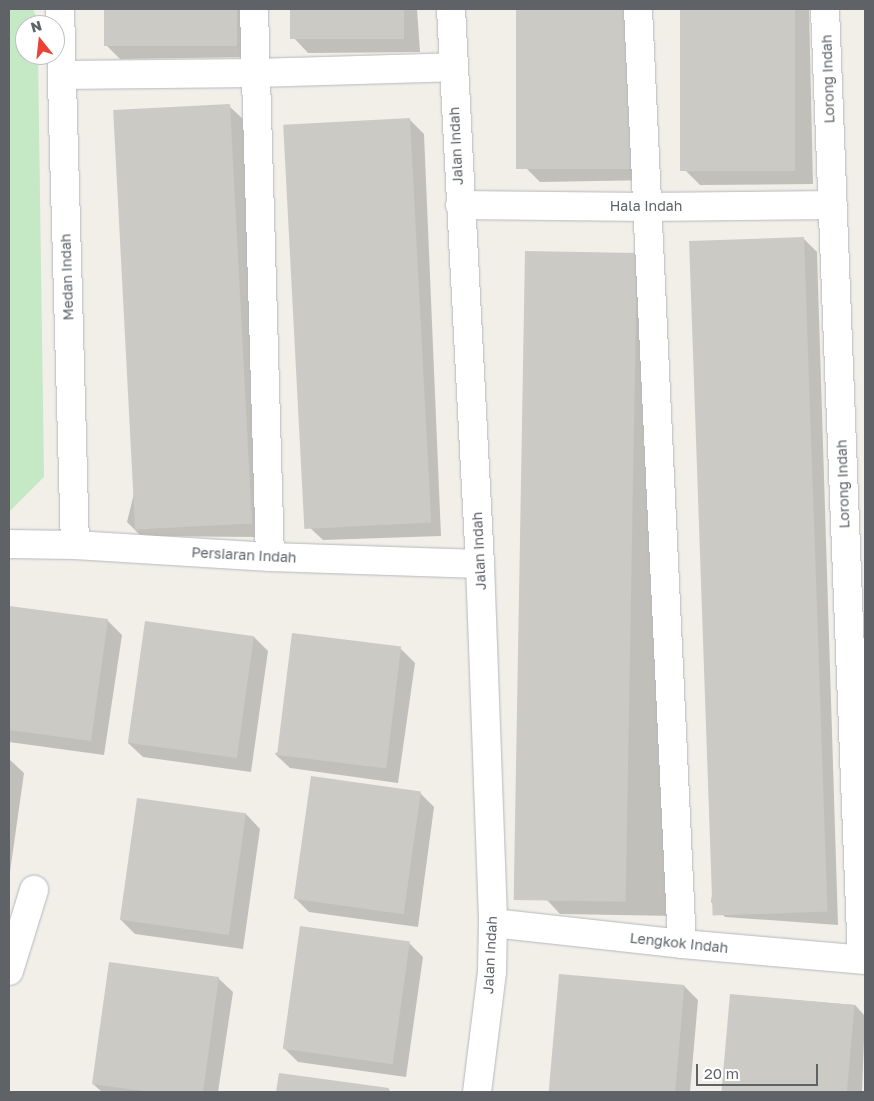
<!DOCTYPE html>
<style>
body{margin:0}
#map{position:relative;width:874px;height:1101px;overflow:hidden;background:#f1efe8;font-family:"Golos Text",sans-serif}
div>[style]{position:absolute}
.green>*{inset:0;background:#c5e8c5}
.shadow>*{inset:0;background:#0003}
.building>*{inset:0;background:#cccac5;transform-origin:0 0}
.roads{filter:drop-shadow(0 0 1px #b5b8bc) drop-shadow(0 0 1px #b5b8bc)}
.minor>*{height:28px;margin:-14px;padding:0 14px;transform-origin:14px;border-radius:14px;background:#fff}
span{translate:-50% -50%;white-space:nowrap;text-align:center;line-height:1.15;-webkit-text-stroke:5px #fff;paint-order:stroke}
.street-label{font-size:14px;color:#5f6368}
.frame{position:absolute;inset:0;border:10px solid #5f6368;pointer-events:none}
.north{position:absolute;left:15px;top:15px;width:50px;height:50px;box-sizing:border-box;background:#fff;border:1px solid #bfc1c3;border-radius:50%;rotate:344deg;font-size:14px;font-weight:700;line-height:20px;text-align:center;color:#5f6368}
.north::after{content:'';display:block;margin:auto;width:18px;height:22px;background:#ea4335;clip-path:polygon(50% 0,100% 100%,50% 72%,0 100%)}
.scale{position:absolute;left:696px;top:1064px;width:122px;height:22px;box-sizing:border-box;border:2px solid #5f6368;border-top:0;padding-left:6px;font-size:15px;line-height:18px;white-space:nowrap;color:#5f6368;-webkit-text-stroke:4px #fff;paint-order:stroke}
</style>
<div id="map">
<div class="green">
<i style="clip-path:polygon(9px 9px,33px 9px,38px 21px,38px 25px,25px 25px,25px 55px,38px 55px,44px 477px,9px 512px)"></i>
</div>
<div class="shadow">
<i style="clip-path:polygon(105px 9px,250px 9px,252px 57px,120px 59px,106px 45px)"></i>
<i style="clip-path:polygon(292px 9px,417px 9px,420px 52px,308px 53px,294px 38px)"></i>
<i style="clip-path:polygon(518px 9px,646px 9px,654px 180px,540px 182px,526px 168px)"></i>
<i style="clip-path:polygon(681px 9px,809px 9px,813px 184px,700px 185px,685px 170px)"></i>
<i style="clip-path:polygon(864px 9px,865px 9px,865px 42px)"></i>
<i style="clip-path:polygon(229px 106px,244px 120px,267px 537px,141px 536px,127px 522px)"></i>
<i style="clip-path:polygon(410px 120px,424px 134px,441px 536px,323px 540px,308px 526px)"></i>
<i style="clip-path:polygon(803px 238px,817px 252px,838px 925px,725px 917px,711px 902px)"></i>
<i style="clip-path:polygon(636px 253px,677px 916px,560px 914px,546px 899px)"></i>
<i style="clip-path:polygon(9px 607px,107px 620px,122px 635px,104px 755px,9px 742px)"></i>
<i style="clip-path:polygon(254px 637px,268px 651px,251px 772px,143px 757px,128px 743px)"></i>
<i style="clip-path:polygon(401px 649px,415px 663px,398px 783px,290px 768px,275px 754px)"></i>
<i style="clip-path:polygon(9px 759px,24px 773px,9px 879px)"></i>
<i style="clip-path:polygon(420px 793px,434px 807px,418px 927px,309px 912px,295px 898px)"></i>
<i style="clip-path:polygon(138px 800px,246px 814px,260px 829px,243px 949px,135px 934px,121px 920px)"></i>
<i style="clip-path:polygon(409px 943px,423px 957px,406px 1077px,298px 1062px,284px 1048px)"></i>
<i style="clip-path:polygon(560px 976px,684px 986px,698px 1000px,690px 1092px,551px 1092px)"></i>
<i style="clip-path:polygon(218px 978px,233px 992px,218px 1092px,102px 1092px,93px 1084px)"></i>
<i style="clip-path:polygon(731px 995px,855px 1005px,865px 1016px,862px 1092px,723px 1092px)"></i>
<i style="clip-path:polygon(280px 1074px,388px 1089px,391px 1092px,278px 1092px)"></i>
</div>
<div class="building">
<i style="left:104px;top:9px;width:133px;height:37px"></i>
<i style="left:290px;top:9px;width:114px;height:30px"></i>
<i style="left:516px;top:9px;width:117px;height:160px"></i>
<i style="left:680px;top:9px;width:115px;height:162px"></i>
<i style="left:230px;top:104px;width:420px;height:117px;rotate:87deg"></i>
<i style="left:410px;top:118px;width:405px;height:127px;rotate:87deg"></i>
<i style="left:804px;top:237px;width:675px;height:115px;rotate:88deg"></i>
<i style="left:525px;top:251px;width:112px;height:649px;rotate:1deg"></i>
<i style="clip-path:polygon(9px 606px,108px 619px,91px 741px,9px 730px)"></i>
<i style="left:145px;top:621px;width:110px;height:123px;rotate:8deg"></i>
<i style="left:292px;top:633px;width:110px;height:123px;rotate:7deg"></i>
<i style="left:311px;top:776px;width:111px;height:124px;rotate:8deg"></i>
<i style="left:137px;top:798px;width:110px;height:123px;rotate:8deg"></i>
<i style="left:300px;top:926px;width:111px;height:124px;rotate:8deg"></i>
<i style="clip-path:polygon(109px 962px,219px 977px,203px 1092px,150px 1092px,92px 1084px)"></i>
<i style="left:559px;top:974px;width:126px;height:118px;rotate:5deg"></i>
<i style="left:730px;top:994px;width:125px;height:98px;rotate:5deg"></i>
<i style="clip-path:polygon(279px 1073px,389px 1088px,388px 1092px,276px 1092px)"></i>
</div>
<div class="roads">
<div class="minor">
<i style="left:60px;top:9px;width:536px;rotate:88.4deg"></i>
<i style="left:254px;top:9px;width:548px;rotate:88.33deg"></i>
<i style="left:451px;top:9px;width:556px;rotate:87.01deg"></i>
<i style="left:480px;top:564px;width:359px;rotate:87.9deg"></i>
<i style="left:493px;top:923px;width:49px;rotate:91.2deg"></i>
<i style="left:492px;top:972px;width:121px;rotate:97.1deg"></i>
<i style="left:638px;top:9px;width:936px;rotate:87.31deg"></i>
<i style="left:825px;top:9px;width:951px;rotate:87.77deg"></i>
<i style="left:62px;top:75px;width:194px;rotate:-0.6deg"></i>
<i style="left:256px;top:73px;width:197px;rotate:-1.7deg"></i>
<i style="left:460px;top:205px;width:186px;rotate:0.6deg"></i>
<i style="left:646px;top:207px;width:187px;rotate:-0.6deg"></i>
<i style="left:9px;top:544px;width:66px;rotate:0.9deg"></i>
<i style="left:75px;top:545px;width:195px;rotate:3.5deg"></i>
<i style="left:270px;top:557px;width:210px;rotate:1.9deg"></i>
<i style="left:493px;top:923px;width:190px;rotate:6.3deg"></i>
<i style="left:682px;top:944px;width:184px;rotate:5deg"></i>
<i style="left:9px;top:971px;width:85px;rotate:-72.8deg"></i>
</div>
</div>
<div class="street-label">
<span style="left:828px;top:79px;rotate:-92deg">Lorong Indah</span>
<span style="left:456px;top:146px;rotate:-93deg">Jalan Indah</span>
<span style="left:646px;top:206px">Hala Indah</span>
<span style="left:67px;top:277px;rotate:-92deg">Medan Indah</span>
<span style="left:843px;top:484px;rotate:-92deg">Lorong Indah</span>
<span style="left:479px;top:551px;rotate:-93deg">Jalan Indah</span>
<span style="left:244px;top:555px;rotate:3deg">Persiaran Indah</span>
<span style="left:679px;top:943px;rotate:6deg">Lengkok Indah</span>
<span style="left:490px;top:955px;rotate:-87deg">Jalan Indah</span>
</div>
<div class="frame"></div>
<div class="north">N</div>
<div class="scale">20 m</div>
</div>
